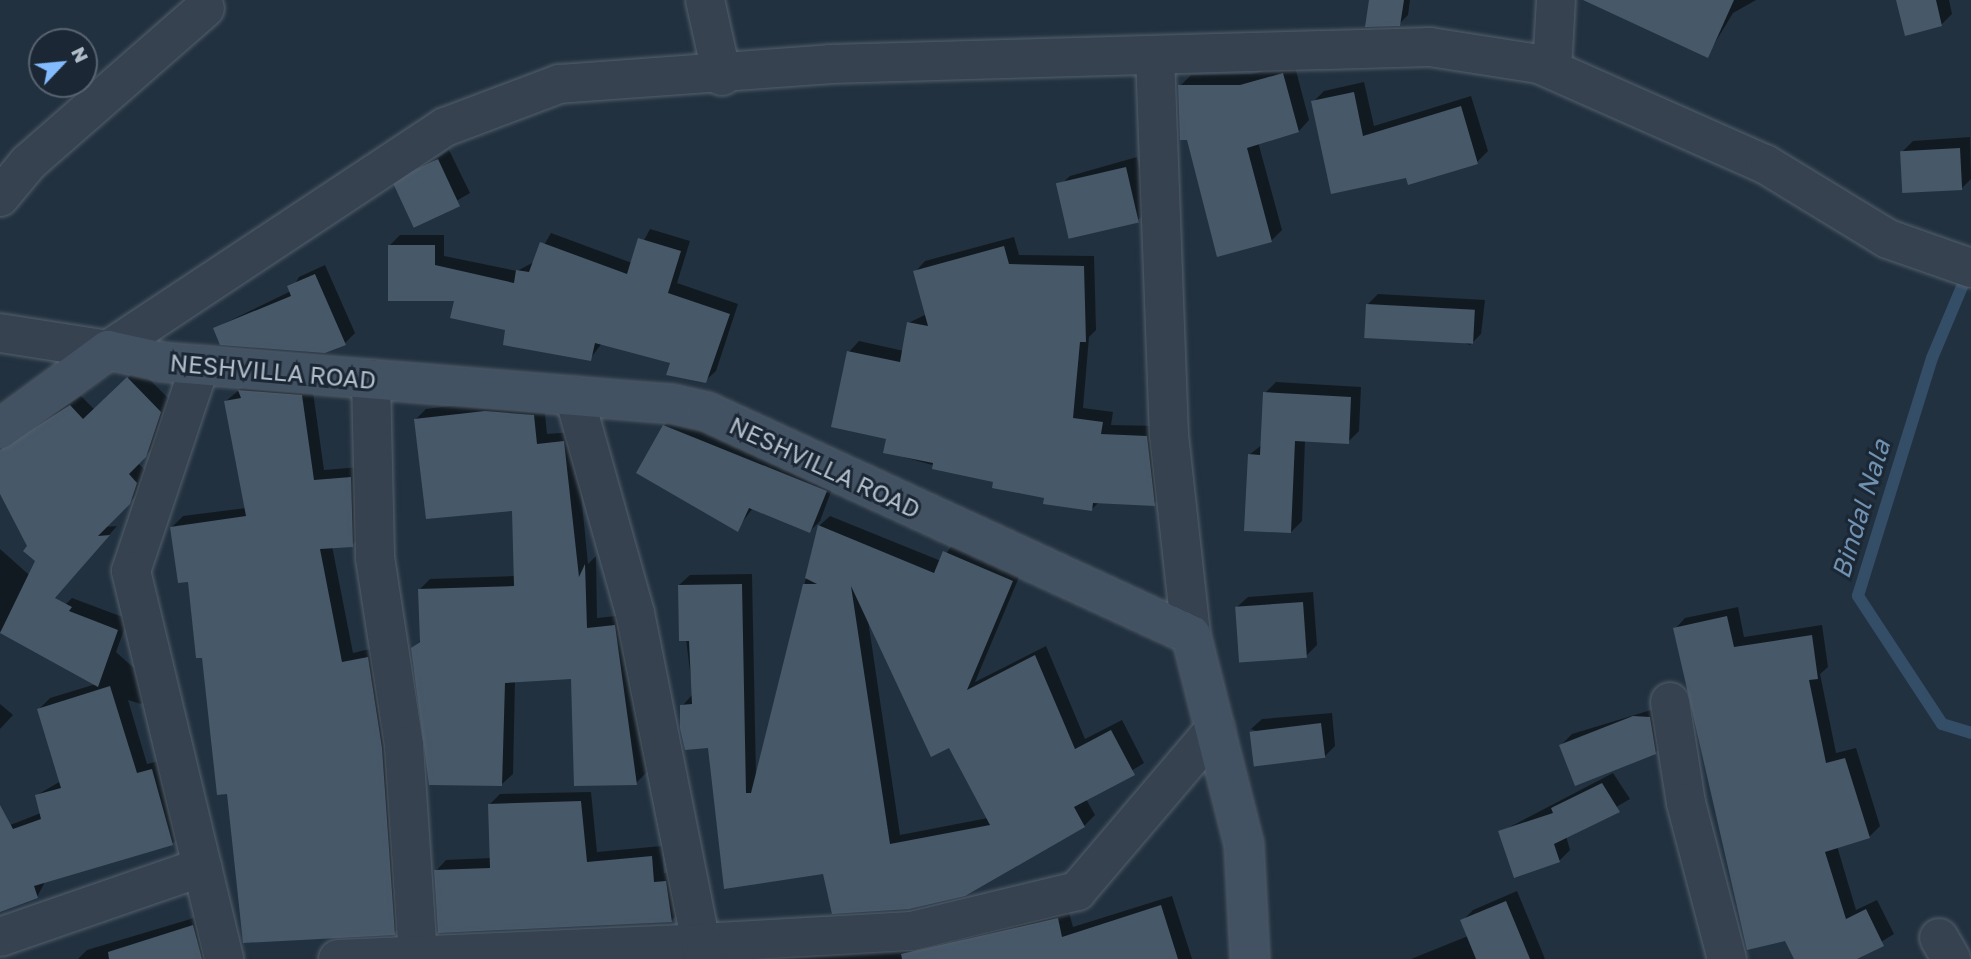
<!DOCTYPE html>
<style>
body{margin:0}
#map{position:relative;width:1971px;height:959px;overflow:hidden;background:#22313f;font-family:"Golos Text",sans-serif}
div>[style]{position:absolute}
.shadow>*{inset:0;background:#0007}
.stream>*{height:12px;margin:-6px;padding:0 6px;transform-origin:6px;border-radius:6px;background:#344e68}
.building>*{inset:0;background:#475869;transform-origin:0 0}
.roads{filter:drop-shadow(0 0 2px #54606d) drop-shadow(0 0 2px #54606d)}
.street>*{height:38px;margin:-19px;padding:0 19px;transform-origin:19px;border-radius:19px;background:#36424f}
.secondary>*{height:38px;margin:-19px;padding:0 19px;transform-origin:19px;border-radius:19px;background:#435262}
span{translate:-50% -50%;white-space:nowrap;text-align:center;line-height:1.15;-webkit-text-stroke:6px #1b2734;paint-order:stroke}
.street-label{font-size:24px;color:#b2bdca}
.water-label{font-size:26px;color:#7091b0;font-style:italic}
.north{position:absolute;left:28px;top:28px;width:70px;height:70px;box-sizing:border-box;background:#1b2734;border:2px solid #576370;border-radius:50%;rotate:64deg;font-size:19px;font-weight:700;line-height:28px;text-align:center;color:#b2bdca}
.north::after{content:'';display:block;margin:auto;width:24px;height:32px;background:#82bcff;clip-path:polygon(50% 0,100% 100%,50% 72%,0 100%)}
</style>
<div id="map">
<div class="shadow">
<i style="clip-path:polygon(1370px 0,1410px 0,1408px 15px,1399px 24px)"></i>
<i style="clip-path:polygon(1645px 0,1756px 0,1733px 13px,1707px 56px)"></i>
<i style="clip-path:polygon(1898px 0,1949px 0,1952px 14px,1941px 25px)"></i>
<i style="clip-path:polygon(1294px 63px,1309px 120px,1299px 131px,1258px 142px,1282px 230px,1271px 241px,1188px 138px,1180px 86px,1191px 75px,1252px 74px)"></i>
<i style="clip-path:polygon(1364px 82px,1374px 126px,1471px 96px,1488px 151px,1477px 162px,1407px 176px,1313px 102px,1324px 91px)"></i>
<i style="clip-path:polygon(1970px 137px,1971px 179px,1962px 188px,1902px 152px,1913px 141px)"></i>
<i style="clip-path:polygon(449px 150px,470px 193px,415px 225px,397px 187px)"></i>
<i style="clip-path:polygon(1137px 157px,1149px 209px,1138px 220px,1059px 186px,1070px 176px)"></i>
<i style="clip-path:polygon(650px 229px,690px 241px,677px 283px,738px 304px,716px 371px,705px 381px,672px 362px,602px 343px,590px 359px,507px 329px,456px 299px,390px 245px,400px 235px,444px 235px,444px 256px,517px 271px,534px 262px,551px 233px,632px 263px)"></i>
<i style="clip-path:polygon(1014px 237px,1019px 255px,1094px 256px,1096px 330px,1089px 337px,1083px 408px,1113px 412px,1111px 425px,1157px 426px,1164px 494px,1154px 504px,1099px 502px,1092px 509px,885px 452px,888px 437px,849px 352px,859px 341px,904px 351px,908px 323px,927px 314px,915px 272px,925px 261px)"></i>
<i style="clip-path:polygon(325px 265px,355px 333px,345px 343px,215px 328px,291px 291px,299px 277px)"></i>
<i style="clip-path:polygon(1378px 294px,1485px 300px,1481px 334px,1470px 345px,1367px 305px)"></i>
<i style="clip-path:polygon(138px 368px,171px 401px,156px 445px,138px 463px,147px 472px,140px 492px,104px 527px,117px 526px,65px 586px,0 490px,0 447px,81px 396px,95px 410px)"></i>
<i style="clip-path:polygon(251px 380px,312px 385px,324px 470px,361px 467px,363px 534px,352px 545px,332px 546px,353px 653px,378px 647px,405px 922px,394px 933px,229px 792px,189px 580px,172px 527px,183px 516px,246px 508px,226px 401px)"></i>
<i style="clip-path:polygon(1276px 382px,1361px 387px,1359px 431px,1348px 442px,1305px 440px,1302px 521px,1291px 532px,1249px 455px,1263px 444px,1265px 393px)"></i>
<i style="clip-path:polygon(497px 400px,544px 404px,547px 434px,575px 432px,588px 564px,596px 556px,597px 618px,625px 615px,647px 772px,636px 783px,573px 677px,515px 681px,513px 774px,502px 784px,413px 648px,422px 639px,419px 590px,430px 579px,515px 576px,514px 509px,415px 420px,426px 409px)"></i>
<i style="clip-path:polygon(675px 416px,835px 481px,820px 521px,810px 531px,753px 508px,737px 529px,664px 426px)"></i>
<i style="clip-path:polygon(evenodd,830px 516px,941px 561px,955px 541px,1022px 570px,975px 682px,1046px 646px,1085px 739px,1122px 720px,1144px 763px,1086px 799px,1095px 815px,1084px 826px,726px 887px,710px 746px,682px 706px,693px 694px,679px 585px,690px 575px,752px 574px,756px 777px,819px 526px,830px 516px,868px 620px,950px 746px,988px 818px,900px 835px,868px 620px)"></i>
<i style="clip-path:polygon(0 549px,64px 606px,72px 598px,128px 619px,116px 652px,147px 680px,151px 694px,141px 704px,128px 700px,147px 764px,163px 760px,183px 833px,172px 844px,46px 880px,37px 897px,0 911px,0 829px,41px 813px,37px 795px,61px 781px,39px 709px,50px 698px,96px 684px,0 631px)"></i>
<i style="clip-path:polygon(1313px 592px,1317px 645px,1306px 656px,1237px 607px,1248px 597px)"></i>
<i style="clip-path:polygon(1738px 607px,1744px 637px,1822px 625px,1828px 667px,1820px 674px,1836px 753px,1856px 748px,1880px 826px,1869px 837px,1837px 846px,1856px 910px,1877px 900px,1894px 934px,1853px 959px,1796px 959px,1675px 629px,1685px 618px)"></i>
<i style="clip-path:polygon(0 704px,13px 715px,0 729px)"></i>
<i style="clip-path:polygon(1661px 707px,1666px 742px,1655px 753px,1561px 745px,1572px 734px)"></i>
<i style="clip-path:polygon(1332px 713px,1335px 746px,1324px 757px,1251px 729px,1262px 719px)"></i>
<i style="clip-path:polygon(1613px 773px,1630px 799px,1566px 836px,1570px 850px,1559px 861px,1500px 832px)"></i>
<i style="clip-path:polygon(591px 792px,597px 852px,662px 846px,664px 873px,676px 872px,681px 910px,671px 921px,436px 871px,446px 860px,492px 858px,489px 805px,500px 794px)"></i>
<i style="clip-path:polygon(1517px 891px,1545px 959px,1411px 959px,1468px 936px,1462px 921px,1473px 910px)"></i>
<i style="clip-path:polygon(1172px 896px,1192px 959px,731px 959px,1068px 909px,1073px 927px)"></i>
<i style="clip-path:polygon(204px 915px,217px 959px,78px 959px,87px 950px)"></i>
</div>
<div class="stream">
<i style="left:1969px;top:270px;width:95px;rotate:112.8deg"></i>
<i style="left:1932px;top:358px;width:249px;rotate:107.3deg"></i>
<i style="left:1858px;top:596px;width:153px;rotate:56.7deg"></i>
<i style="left:1942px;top:724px;width:30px;rotate:17deg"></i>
</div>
<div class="building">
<i style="clip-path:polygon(1369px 0,1404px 0,1400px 26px,1365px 27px)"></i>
<i style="clip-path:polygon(1583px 0,1734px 0,1708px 58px)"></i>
<i style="clip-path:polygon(1896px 0,1936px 0,1942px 26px,1905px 36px)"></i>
<i style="clip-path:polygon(1283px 73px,1299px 132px,1247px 148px,1272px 242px,1217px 257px,1187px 140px,1180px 140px,1178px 85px,1240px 85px)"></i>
<i style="clip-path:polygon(1354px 92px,1363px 136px,1461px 106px,1478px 164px,1408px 185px,1406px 178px,1331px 194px,1311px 101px)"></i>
<i style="left:1960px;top:148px;width:42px;height:60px;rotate:87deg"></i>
<i style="left:438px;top:159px;width:52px;height:51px;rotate:65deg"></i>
<i style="left:1126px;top:167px;width:57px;height:72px;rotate:77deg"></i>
<i style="clip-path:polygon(638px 238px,681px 251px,668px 293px,730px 314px,706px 383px,666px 375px,670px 363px,595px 343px,591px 361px,503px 345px,505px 330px,450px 318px,454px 301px,388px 301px,388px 245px,435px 245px,435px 265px,514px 283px,516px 270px,529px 272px,540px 242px,627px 274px)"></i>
<i style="clip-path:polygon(1004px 246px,1009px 264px,1084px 266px,1086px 342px,1080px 342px,1073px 418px,1103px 422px,1101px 434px,1147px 436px,1155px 506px,1093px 503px,1092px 511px,1043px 504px,1044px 498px,992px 488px,993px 482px,932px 469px,933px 463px,883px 453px,886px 439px,831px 427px,847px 351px,900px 362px,907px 322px,928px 326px,913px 271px)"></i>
<i style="clip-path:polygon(315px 274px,346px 345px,325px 353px,220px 345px,213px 328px,291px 296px,287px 286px)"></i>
<i style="left:1366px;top:304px;width:109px;height:34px;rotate:3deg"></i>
<i style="clip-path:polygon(127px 377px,161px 412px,146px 457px,129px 474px,137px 483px,130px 504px,98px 536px,110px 535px,55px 598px,72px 607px,69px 611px,118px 630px,98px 687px,0 633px,35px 561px,23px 551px,27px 546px,0 494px,0 450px,70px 405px,83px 419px)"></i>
<i style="clip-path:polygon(238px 390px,302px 395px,314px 480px,351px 477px,353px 547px,320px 549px,342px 662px,368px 657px,382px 748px,395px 935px,243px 943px,227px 794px,217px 795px,202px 658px,196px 658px,188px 582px,178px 583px,170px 527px,246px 516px,224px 401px,241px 398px)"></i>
<i style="clip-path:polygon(1263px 392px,1351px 397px,1349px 444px,1295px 441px,1291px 533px,1244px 531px,1248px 454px,1260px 455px)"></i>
<i style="clip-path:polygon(485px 411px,534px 415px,537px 444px,564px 441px,579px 577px,585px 564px,587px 628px,615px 625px,637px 785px,574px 786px,571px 679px,505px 683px,502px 786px,429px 785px,411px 648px,420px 642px,418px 589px,514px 586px,512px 511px,426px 519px,414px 419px)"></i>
<i style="clip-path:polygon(663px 425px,827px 491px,810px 533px,749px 508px,738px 532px,636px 473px)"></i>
<i style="clip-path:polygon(evenodd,818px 525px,934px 573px,943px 551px,1013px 581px,967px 690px,1035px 655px,1075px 749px,1111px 730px,1135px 775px,1074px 807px,1085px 827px,965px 896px,909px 909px,832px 914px,823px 874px,724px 889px,708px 748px,685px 750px,680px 728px,680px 705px,692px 704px,689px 641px,679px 641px,678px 585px,742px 584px,746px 793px,751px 793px,803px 584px,817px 584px,805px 578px,818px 525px,851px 586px,931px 757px,949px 748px,990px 825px,890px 844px,851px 586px)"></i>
<i style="left:1303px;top:602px;width:56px;height:68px;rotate:86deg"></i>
<i style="clip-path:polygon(1727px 616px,1734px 647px,1812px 635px,1818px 679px,1809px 680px,1826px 763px,1845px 758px,1870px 838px,1825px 852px,1846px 919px,1866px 909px,1884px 946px,1857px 959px,1794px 959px,1785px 941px,1747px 950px,1673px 628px)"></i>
<i style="clip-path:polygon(110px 686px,137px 773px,152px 769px,173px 845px,34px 886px,38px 898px,0 912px,0 805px,13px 829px,41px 819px,35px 795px,61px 788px,37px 709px)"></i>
<i style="clip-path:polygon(1633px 716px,1650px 717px,1656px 754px,1575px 786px,1559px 745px)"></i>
<i style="left:1321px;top:723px;width:35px;height:72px;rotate:83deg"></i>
<i style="clip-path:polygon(1602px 783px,1620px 812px,1554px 844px,1560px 862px,1514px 878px,1498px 831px,1553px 813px,1551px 808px)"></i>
<i style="clip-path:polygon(581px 801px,587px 862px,652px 856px,654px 882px,666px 881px,672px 922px,438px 933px,434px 870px,490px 868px,488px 804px)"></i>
<i style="clip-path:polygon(1506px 901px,1530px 959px,1476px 959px,1460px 920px)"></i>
<i style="clip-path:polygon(1161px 905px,1178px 959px,902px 959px,901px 954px,1058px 918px,1062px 937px)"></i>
<i style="clip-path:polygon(193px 925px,202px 959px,109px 959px,108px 952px)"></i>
</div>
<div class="roads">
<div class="street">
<i style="left:705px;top:0;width:78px;rotate:77.4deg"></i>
<i style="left:1155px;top:55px;width:380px;rotate:87.9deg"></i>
<i style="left:1169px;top:435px;width:201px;rotate:83.7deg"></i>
<i style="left:1552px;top:69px;width:69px;rotate:-86.7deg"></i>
<i style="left:0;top:197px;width:44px;rotate:-50.5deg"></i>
<i style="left:28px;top:163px;width:235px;rotate:-41.2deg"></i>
<i style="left:0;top:333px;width:109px;rotate:8.9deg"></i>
<i style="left:108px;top:350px;width:404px;rotate:-33.5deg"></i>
<i style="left:445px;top:127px;width:122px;rotate:-20.7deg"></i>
<i style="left:559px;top:84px;width:272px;rotate:-4.2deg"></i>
<i style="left:830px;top:64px;width:600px;rotate:-1.62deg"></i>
<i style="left:1430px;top:47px;width:110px;rotate:8.9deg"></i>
<i style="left:1539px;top:64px;width:247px;rotate:23.9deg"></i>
<i style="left:1765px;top:164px;width:144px;rotate:31.4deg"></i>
<i style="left:1888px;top:239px;width:88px;rotate:19.3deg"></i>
<i style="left:200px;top:365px;width:217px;rotate:108.5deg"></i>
<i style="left:131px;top:571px;width:399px;rotate:76.5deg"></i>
<i style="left:371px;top:379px;width:179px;rotate:88.7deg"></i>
<i style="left:375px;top:558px;width:190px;rotate:81.2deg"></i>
<i style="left:404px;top:746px;width:210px;rotate:86.2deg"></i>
<i style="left:574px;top:396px;width:225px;rotate:74.3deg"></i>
<i style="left:635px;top:613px;width:337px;rotate:78.7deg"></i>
<i style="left:701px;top:943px;width:211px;rotate:-3.3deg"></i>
<i style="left:912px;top:931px;width:170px;rotate:-13.6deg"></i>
<i style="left:1077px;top:891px;width:213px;rotate:-49.6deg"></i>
<i style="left:1670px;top:702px;width:102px;rotate:81deg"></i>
<i style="left:1686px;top:803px;width:161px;rotate:75.3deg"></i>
<i style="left:0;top:937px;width:214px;rotate:-19.1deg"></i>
<i style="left:1939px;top:938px;width:24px;rotate:60deg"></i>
<i style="left:338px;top:959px;width:363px;rotate:-2.5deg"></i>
<i style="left:701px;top:943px;width:16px;rotate:83deg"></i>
</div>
<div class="secondary">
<i style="left:0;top:429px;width:134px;rotate:-36.2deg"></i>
<i style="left:108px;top:350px;width:55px;rotate:12.5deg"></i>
<i style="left:162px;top:362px;width:512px;rotate:4.71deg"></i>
<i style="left:672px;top:404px;width:36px;rotate:13deg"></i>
<i style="left:707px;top:412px;width:533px;rotate:24.74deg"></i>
<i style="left:1191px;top:635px;width:216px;rotate:75.8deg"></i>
<i style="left:1244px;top:844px;width:115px;rotate:87deg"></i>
</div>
</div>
<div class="street-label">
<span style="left:273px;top:371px;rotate:5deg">NESHVILLA ROAD</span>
<span style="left:825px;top:467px;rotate:25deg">NESHVILLA ROAD</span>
</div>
<div class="water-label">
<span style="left:1861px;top:509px;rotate:-73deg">Bindal Nala</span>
</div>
<div class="north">N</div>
</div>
